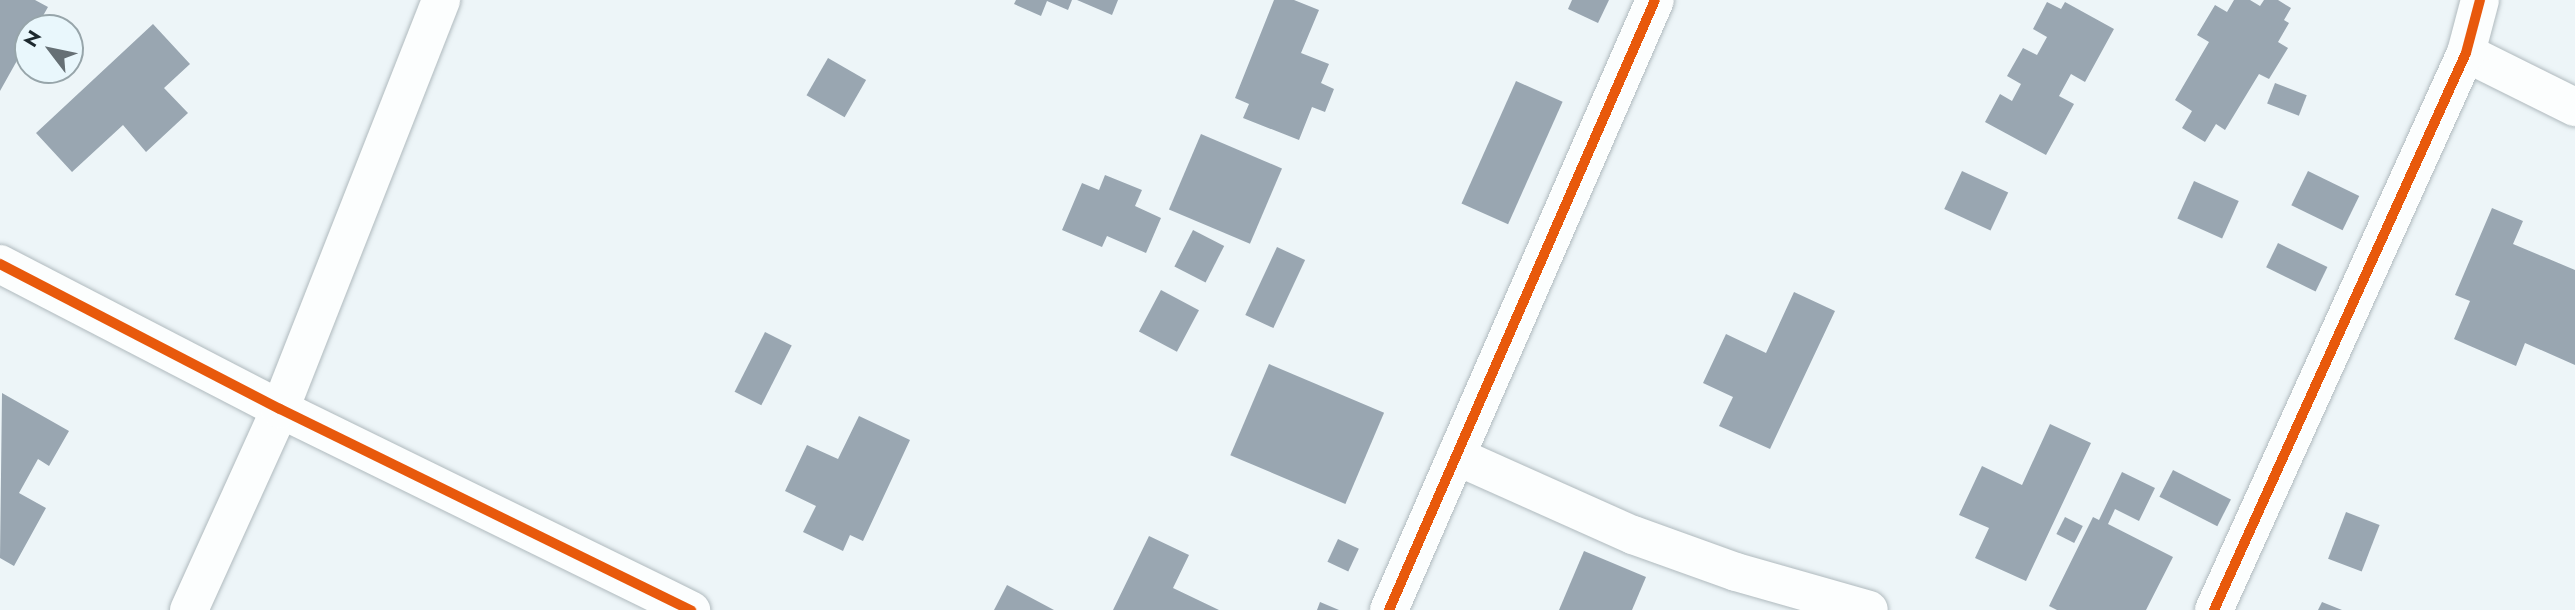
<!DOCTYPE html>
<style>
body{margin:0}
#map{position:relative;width:2575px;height:610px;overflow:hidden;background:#edf5f8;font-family:Jost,sans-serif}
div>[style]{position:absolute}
.building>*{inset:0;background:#99a6b1;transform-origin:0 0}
.roads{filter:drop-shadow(0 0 2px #b0babe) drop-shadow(0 0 2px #b0babe)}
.minor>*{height:38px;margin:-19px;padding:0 19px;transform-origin:19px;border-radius:19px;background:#fcfefe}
.cycleway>*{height:10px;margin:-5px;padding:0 5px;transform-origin:5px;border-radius:5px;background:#e8590c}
span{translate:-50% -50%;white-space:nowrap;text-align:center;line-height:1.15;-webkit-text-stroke:7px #e9f7fc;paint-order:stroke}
.north{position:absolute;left:14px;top:14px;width:70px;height:70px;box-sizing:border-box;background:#e9f7fc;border:2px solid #97a5aa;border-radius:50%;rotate:302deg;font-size:19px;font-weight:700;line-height:28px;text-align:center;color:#1d292e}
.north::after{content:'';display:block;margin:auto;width:24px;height:32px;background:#667075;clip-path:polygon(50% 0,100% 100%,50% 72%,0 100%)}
</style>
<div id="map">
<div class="building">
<i style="clip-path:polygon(0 0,35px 0,48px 7px,36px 28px,28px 28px,28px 41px,0 91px)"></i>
<i style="clip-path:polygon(1016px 0,1072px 0,1068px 10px,1047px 1px,1041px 16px,1014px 4px)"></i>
<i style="clip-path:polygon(1077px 0,1118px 0,1112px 15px)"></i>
<i style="clip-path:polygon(1274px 0,1294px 0,1319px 10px,1301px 53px,1329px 64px,1321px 83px,1334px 89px,1325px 112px,1312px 107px,1299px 140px,1243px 118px,1249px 104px,1235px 98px)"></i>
<i style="clip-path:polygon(1572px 0,1609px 0,1598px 23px,1568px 9px)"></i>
<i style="clip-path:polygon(2234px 0,2250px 0,2260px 6px,2264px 0,2278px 0,2291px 8px,2284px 20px,2289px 23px,2278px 42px,2288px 48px,2269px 79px,2259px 74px,2225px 130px,2216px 124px,2205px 142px,2182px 128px,2192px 111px,2175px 100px,2209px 42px,2197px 35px,2215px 5px,2227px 12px)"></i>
<i style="clip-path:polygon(2047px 2px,2061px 9px,2065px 2px,2114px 29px,2085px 82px,2071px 74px,2059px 96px,2074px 104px,2046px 155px,1985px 122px,2000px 94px,2012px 101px,2021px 84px,2007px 76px,2023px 48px,2037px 55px,2047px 37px,2033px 29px)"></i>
<i style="clip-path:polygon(153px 24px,190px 64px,164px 88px,188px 113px,146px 152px,123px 125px,72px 172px,36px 133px)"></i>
<i style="left:828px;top:58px;width:44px;height:43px;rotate:30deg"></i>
<i style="left:1516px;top:81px;width:51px;height:134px;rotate:24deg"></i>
<i style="left:2275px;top:83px;width:34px;height:22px;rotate:21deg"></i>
<i style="left:1201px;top:134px;width:88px;height:82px;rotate:23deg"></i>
<i style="left:1962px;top:171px;width:51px;height:42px;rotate:25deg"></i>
<i style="left:2308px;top:171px;width:57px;height:38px;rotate:26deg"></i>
<i style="clip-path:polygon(1105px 175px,1142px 190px,1135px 206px,1161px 218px,1146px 253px,1107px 236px,1102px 247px,1062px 230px,1082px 183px,1099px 190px)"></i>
<i style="left:2194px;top:181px;width:49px;height:41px;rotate:24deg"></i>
<i style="clip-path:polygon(2492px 208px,2523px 221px,2513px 244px,2575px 270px,2575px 365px,2525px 343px,2516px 366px,2454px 339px,2470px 301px,2455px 295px)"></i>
<i style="left:1193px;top:230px;width:35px;height:41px;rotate:27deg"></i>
<i style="left:2278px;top:243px;width:55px;height:27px;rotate:26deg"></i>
<i style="left:1277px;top:247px;width:31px;height:75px;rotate:25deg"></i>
<i style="left:1161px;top:290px;width:43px;height:47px;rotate:28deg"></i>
<i style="clip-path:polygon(1794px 292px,1835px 311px,1770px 449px,1719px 426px,1733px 397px,1703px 383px,1726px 334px,1766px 353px)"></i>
<i style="left:765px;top:332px;width:30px;height:67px;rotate:27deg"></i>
<i style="left:1269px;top:364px;width:125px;height:99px;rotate:23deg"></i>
<i style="clip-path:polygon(2px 393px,69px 431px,49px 466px,38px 459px,19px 493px,46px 508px,14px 566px,0 558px)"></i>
<i style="clip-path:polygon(859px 416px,910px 440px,863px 541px,850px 535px,843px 551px,803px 532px,816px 506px,785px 491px,807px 445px,838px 459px)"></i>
<i style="clip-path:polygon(2050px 424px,2091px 443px,2026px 581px,1975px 558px,1989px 528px,1959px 515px,1982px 466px,2022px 485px)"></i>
<i style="left:2173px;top:470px;width:65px;height:30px;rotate:27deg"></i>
<i style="clip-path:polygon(2122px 472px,2155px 488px,2139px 521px,2115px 509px,2108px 524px,2173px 557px,2146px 610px,2057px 610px,2049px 606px,2093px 517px,2099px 520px)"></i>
<i style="left:2346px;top:512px;width:36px;height:50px;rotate:21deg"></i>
<i style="left:2065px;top:517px;width:20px;height:19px;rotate:27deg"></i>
<i style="clip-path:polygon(1149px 536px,1189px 555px,1173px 588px,1219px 610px,1113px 610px)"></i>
<i style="left:1338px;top:539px;width:23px;height:25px;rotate:25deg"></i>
<i style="clip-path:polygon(1584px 551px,1646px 577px,1632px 610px,1559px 610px)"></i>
<i style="clip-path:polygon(1007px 585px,1054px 610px,994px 610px)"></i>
<i style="clip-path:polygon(1320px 602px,1339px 610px,1317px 610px)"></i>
<i style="clip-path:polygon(2322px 602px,2342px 610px,2318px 610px)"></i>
</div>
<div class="roads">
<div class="minor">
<i style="left:2466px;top:53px;width:122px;rotate:26.4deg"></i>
<i style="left:0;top:264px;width:315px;rotate:27.4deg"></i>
<i style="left:280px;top:409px;width:458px;rotate:26.1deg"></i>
<i style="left:1456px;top:456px;width:194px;rotate:24.1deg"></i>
<i style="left:1633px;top:535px;width:109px;rotate:19.8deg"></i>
<i style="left:1736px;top:572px;width:138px;rotate:15.9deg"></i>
<i style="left:189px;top:610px;width:221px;rotate:-65.6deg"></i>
<i style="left:280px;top:409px;width:440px;rotate:-68.5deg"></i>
<i style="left:1389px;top:610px;width:665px;rotate:-66.44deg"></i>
<i style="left:2214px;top:610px;width:611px;rotate:-65.66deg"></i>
<i style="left:2466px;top:53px;width:55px;rotate:-75.2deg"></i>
</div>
</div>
<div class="cycleway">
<i style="left:0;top:264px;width:315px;rotate:27.4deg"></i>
<i style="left:280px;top:409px;width:458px;rotate:26.1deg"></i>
<i style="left:1389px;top:610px;width:665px;rotate:-66.44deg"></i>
<i style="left:2214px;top:610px;width:611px;rotate:-65.66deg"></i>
<i style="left:2466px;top:53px;width:55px;rotate:-75.2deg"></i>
</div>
<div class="north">N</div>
</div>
